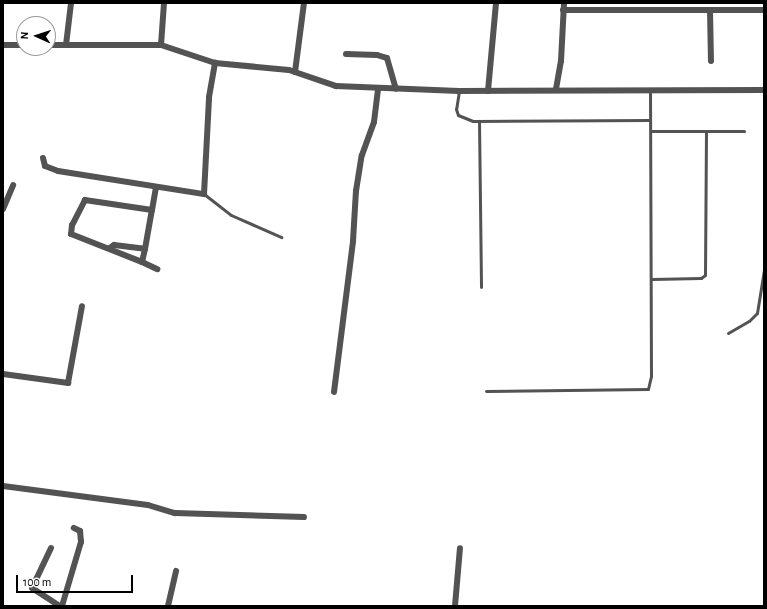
<!DOCTYPE html>
<style>
body{margin:0}
#map{position:relative;width:767px;height:609px;overflow:hidden;background:#fff;font-family:"Alegreya Sans",sans-serif}
div>[style]{position:absolute}
.lane>*{height:3px;margin:-1.5px;padding:0 1.5px;transform-origin:1.5px;border-radius:1.5px;background:#535353}
.street>*{height:6px;margin:-3px;padding:0 3px;transform-origin:3px;border-radius:3px;background:#535353}
span{translate:-50% -50%;white-space:nowrap;text-align:center;line-height:1.15;-webkit-text-stroke:3px #fff;paint-order:stroke}
.frame{position:absolute;inset:0;border:4px solid #000;pointer-events:none}
.north{position:absolute;left:16px;top:16px;width:40px;height:40px;box-sizing:border-box;background:#fff;border:1px solid #999;border-radius:50%;rotate:273deg;font-size:11px;font-weight:700;line-height:16px;text-align:center;color:#000}
.north::after{content:'';display:block;margin:auto;width:14px;height:18px;background:#000;clip-path:polygon(50% 0,100% 100%,50% 72%,0 100%)}
.scale{position:absolute;left:16px;top:575px;width:117px;height:18px;box-sizing:border-box;border:2px solid #000;border-top:0;padding-left:5px;font-size:12px;line-height:14px;white-space:nowrap;color:#000;-webkit-text-stroke:3px #fff;paint-order:stroke}
</style>
<div id="map">
<div class="lane">
<i style="left:459px;top:91px;width:18px;rotate:99deg"></i>
<i style="left:456px;top:109px;width:6px;rotate:72deg"></i>
<i style="left:458px;top:115px;width:16px;rotate:22deg"></i>
<i style="left:473px;top:121px;width:177px;rotate:-0.3deg"></i>
<i style="left:479px;top:121px;width:166px;rotate:89.3deg"></i>
<i style="left:651px;top:131px;width:93px"></i>
<i style="left:204px;top:194px;width:34px;rotate:38deg"></i>
<i style="left:231px;top:215px;width:55px;rotate:23.7deg"></i>
<i style="left:652px;top:279px;width:49px;rotate:-1.2deg"></i>
<i style="left:701px;top:278px;width:5px;rotate:-37deg"></i>
<i style="left:705px;top:275px;width:144px;rotate:-89.6deg"></i>
<i style="left:728px;top:333px;width:24px;rotate:-30deg"></i>
<i style="left:749px;top:321px;width:11px;rotate:-45deg"></i>
<i style="left:757px;top:313px;width:44px;rotate:-80.8deg"></i>
<i style="left:486px;top:391px;width:162px;rotate:-0.7deg"></i>
<i style="left:648px;top:389px;width:13px;rotate:-77deg"></i>
<i style="left:651px;top:376px;width:286px;rotate:-90.2deg"></i>
</div>
<div class="street">
<i style="left:563px;top:10px;width:201px"></i>
<i style="left:710px;top:10px;width:51px;rotate:88.9deg"></i>
<i style="left:3px;top:45px;width:21px"></i>
<i style="left:48px;top:45px;width:113px"></i>
<i style="left:161px;top:45px;width:57px;rotate:18.4deg"></i>
<i style="left:215px;top:63px;width:74px;rotate:5.4deg"></i>
<i style="left:289px;top:70px;width:50px;rotate:18.8deg"></i>
<i style="left:336px;top:86px;width:123px;rotate:2.3deg"></i>
<i style="left:459px;top:91px;width:305px;rotate:-0.2deg"></i>
<i style="left:66px;top:45px;width:42px;rotate:-83.2deg"></i>
<i style="left:161px;top:45px;width:42px;rotate:-85.9deg"></i>
<i style="left:346px;top:54px;width:31px;rotate:2deg"></i>
<i style="left:377px;top:55px;width:10px;rotate:17deg"></i>
<i style="left:387px;top:58px;width:32px;rotate:74deg"></i>
<i style="left:295px;top:72px;width:70px;rotate:-82.6deg"></i>
<i style="left:556px;top:89px;width:28px;rotate:-80deg"></i>
<i style="left:561px;top:61px;width:58px;rotate:-87deg"></i>
<i style="left:488px;top:91px;width:88px;rotate:-84.8deg"></i>
<i style="left:43px;top:158px;width:8px;rotate:76deg"></i>
<i style="left:45px;top:166px;width:14px;rotate:21deg"></i>
<i style="left:58px;top:171px;width:148px;rotate:9deg"></i>
<i style="left:204px;top:194px;width:97px;rotate:-87deg"></i>
<i style="left:209px;top:97px;width:35px;rotate:-80deg"></i>
<i style="left:3px;top:209px;width:26px;rotate:-67deg"></i>
<i style="left:152px;top:210px;width:68px;rotate:-171.5deg"></i>
<i style="left:85px;top:200px;width:28px;rotate:117deg"></i>
<i style="left:72px;top:225px;width:9px;rotate:96deg"></i>
<i style="left:71px;top:234px;width:76px;rotate:21.5deg"></i>
<i style="left:142px;top:262px;width:13px;rotate:-77deg"></i>
<i style="left:145px;top:249px;width:40px;rotate:-80deg"></i>
<i style="left:152px;top:210px;width:23px;rotate:-80deg"></i>
<i style="left:110px;top:248px;width:5px;rotate:-37deg"></i>
<i style="left:114px;top:245px;width:31px;rotate:7deg"></i>
<i style="left:142px;top:262px;width:17px;rotate:25deg"></i>
<i style="left:3px;top:374px;width:66px;rotate:7.9deg"></i>
<i style="left:68px;top:383px;width:78px;rotate:-79.7deg"></i>
<i style="left:334px;top:392px;width:152px;rotate:-82.8deg"></i>
<i style="left:353px;top:241px;width:50px;rotate:-86.6deg"></i>
<i style="left:356px;top:191px;width:36px;rotate:-81deg"></i>
<i style="left:362px;top:155px;width:35px;rotate:-70deg"></i>
<i style="left:374px;top:122px;width:34px;rotate:-83deg"></i>
<i style="left:3px;top:486px;width:146px;rotate:7.5deg"></i>
<i style="left:148px;top:505px;width:28px;rotate:17deg"></i>
<i style="left:175px;top:513px;width:129px;rotate:1.8deg"></i>
<i style="left:51px;top:548px;width:44px;rotate:115.4deg"></i>
<i style="left:32px;top:588px;width:33px;rotate:33deg"></i>
<i style="left:62px;top:606px;width:67px;rotate:-73.5deg"></i>
<i style="left:81px;top:542px;width:11px;rotate:-95deg"></i>
<i style="left:80px;top:531px;width:7px;rotate:-153deg"></i>
<i style="left:168px;top:606px;width:36px;rotate:-77deg"></i>
<i style="left:455px;top:606px;width:58px;rotate:-85.1deg"></i>
</div>
<div class="frame"></div>
<div class="north">N</div>
<div class="scale">100 m</div>
</div>
